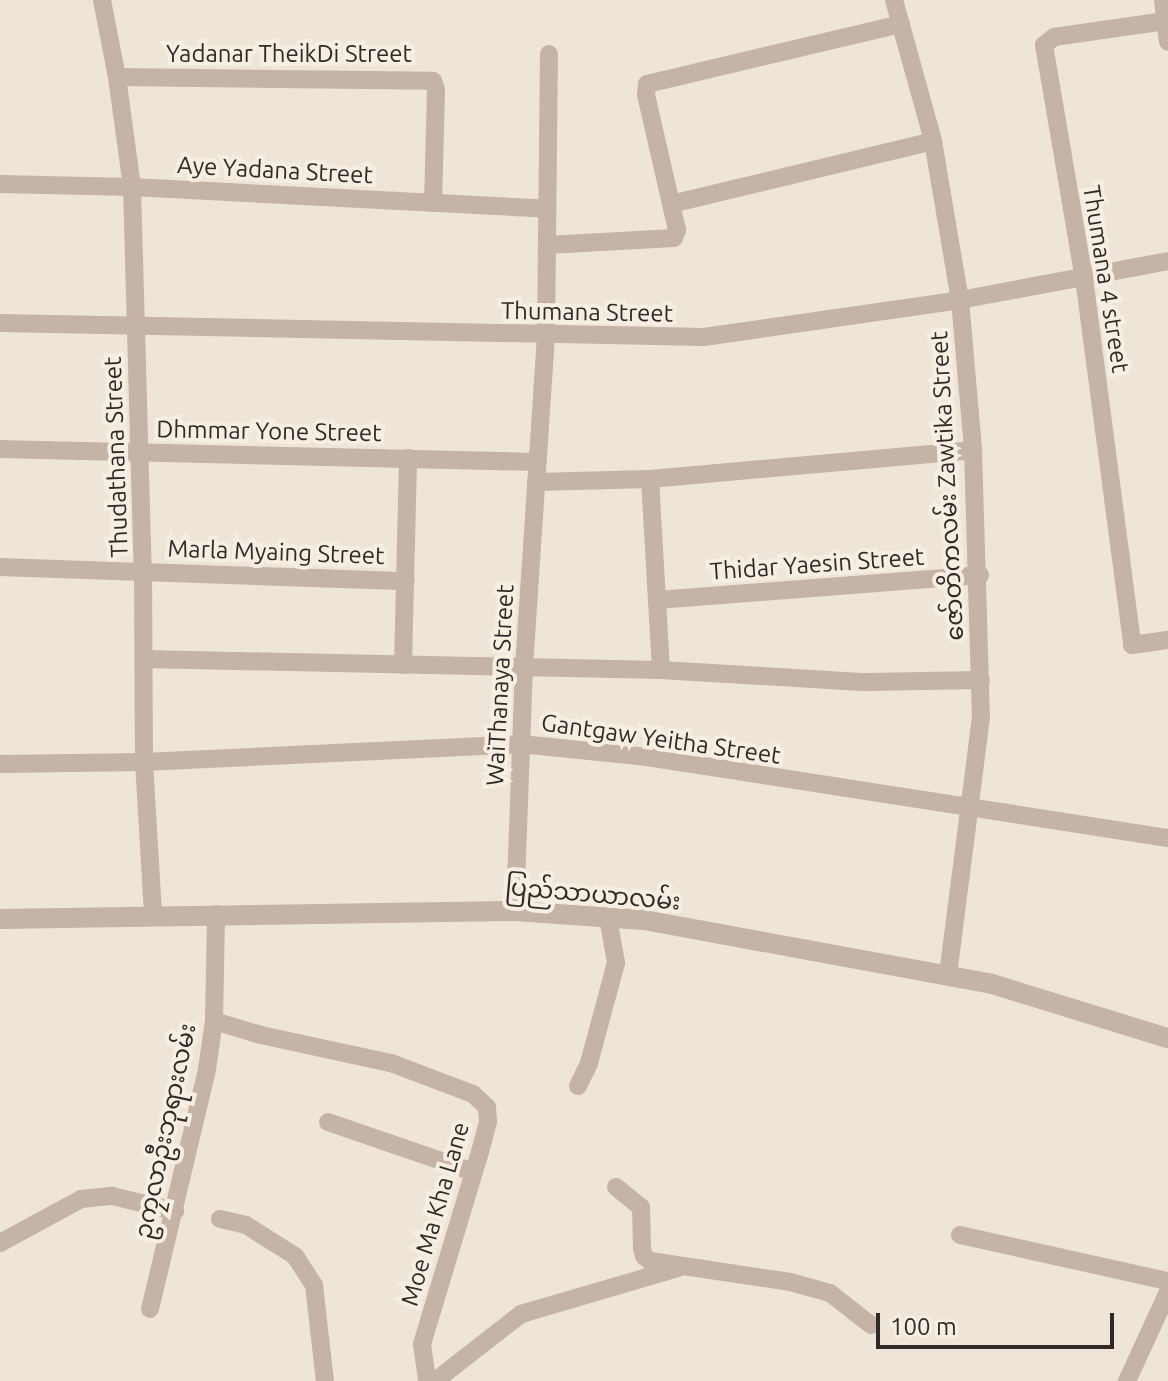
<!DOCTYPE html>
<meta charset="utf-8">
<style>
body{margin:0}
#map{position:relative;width:1168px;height:1381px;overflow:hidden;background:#eee4d7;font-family:Ubuntu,"Noto Sans Myanmar",sans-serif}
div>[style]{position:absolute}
.minor>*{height:18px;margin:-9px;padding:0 9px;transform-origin:9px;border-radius:9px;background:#c5b3a5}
.tertiary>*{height:20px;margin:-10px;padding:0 10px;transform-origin:10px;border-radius:10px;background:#c5b3a5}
span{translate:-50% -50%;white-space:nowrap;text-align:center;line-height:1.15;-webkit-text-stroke:8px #f7eee3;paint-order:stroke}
.street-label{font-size:24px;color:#312925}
.scale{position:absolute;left:876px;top:1313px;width:238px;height:36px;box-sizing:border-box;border:4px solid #312925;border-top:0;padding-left:10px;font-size:24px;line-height:28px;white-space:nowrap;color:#312925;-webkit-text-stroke:6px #f7eee3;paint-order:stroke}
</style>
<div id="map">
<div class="minor">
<i style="left:102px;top:0;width:78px;rotate:79deg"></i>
<i style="left:117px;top:77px;width:111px;rotate:82.2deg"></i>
<i style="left:132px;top:187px;width:385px;rotate:88.4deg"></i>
<i style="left:143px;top:572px;width:190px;rotate:89.7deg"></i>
<i style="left:144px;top:762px;width:153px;rotate:86.6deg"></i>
<i style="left:894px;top:0;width:146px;rotate:74.5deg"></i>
<i style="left:933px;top:141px;width:161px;rotate:80.4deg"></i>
<i style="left:960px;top:300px;width:151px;rotate:85deg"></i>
<i style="left:973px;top:450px;width:267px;rotate:88.3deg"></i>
<i style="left:981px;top:717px;width:260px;rotate:97.3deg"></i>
<i style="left:1163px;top:0;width:42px;rotate:83.2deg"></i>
<i style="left:1165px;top:21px;width:112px;rotate:171.8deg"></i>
<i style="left:1054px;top:37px;width:13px;rotate:141deg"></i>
<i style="left:1044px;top:45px;width:236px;rotate:80.3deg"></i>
<i style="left:1084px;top:278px;width:370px;rotate:82.5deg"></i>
<i style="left:1132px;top:645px;width:36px;rotate:-8deg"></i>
<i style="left:117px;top:77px;width:316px;rotate:0.7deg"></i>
<i style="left:433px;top:81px;width:9px;rotate:72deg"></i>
<i style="left:436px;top:90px;width:113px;rotate:91.5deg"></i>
<i style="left:0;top:184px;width:132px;rotate:1.3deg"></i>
<i style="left:132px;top:187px;width:416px;rotate:3deg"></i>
<i style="left:671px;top:204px;width:269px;rotate:-13.5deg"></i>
<i style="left:547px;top:245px;width:127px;rotate:-3.2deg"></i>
<i style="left:674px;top:238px;width:9px;rotate:-69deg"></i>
<i style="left:677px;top:230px;width:139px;rotate:-102.9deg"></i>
<i style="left:646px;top:95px;width:11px;rotate:-85deg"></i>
<i style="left:647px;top:84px;width:261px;rotate:-13.3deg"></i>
<i style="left:0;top:323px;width:704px;rotate:1.14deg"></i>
<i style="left:704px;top:337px;width:259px;rotate:-8.2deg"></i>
<i style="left:960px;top:300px;width:212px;rotate:-10.6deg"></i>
<i style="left:0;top:449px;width:537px;rotate:1.39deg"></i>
<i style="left:650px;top:479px;width:191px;rotate:86.7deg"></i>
<i style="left:536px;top:482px;width:114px;rotate:-1.5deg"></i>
<i style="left:650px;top:479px;width:324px;rotate:-5.1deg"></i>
<i style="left:0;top:567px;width:406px;rotate:2deg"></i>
<i style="left:657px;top:600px;width:324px;rotate:-4.4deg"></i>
<i style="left:144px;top:659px;width:517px;rotate:1.22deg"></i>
<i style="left:661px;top:670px;width:205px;rotate:3.4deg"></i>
<i style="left:866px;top:682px;width:115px;rotate:-1deg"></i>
<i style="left:403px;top:665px;width:207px;rotate:-88.6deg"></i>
<i style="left:0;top:764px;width:144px;rotate:-0.8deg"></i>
<i style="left:144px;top:762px;width:377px;rotate:-2.7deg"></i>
<i style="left:521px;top:744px;width:127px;rotate:5.9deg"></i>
<i style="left:647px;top:757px;width:527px;rotate:8.84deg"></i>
<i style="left:515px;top:911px;width:244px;rotate:-87.9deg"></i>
<i style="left:524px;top:667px;width:332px;rotate:-86.2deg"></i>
<i style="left:546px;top:336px;width:282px;rotate:-89.4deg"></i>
<i style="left:214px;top:1021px;width:49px;rotate:16.6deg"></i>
<i style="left:261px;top:1035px;width:133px;rotate:12.2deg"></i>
<i style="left:391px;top:1063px;width:88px;rotate:20.7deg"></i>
<i style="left:473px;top:1094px;width:19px;rotate:43deg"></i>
<i style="left:487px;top:1107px;width:15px;rotate:86deg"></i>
<i style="left:488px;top:1122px;width:31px;rotate:105deg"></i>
<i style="left:480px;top:1152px;width:201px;rotate:106.8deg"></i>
<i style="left:422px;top:1344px;width:37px;rotate:82deg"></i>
<i style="left:578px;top:1086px;width:25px;rotate:-64deg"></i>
<i style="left:589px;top:1063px;width:104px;rotate:-74.9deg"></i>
<i style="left:616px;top:963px;width:47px;rotate:-99.9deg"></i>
<i style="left:328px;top:1122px;width:153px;rotate:19deg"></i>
<i style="left:616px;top:1187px;width:32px;rotate:39deg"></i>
<i style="left:641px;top:1207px;width:41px;rotate:88.6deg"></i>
<i style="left:642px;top:1248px;width:8px;rotate:76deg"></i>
<i style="left:644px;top:1256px;width:8px;rotate:40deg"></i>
<i style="left:650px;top:1261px;width:142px;rotate:8.5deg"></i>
<i style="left:790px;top:1282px;width:41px;rotate:15.4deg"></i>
<i style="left:830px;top:1293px;width:52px;rotate:38deg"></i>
<i style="left:220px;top:1219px;width:27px;rotate:13deg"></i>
<i style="left:246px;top:1225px;width:58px;rotate:32.3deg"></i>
<i style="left:295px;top:1256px;width:35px;rotate:57deg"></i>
<i style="left:314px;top:1285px;width:97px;rotate:83.5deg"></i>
<i style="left:960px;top:1235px;width:213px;rotate:12.5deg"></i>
<i style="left:0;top:1243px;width:92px;rotate:-28.5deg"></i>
<i style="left:81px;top:1199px;width:31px;rotate:-6deg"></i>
<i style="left:112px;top:1196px;width:65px;rotate:13.4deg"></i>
<i style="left:150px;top:1309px;width:247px;rotate:-76.6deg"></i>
<i style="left:207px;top:1069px;width:49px;rotate:-81.7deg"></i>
<i style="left:214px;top:1021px;width:107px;rotate:-88.9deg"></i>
<i style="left:435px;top:1381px;width:109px;rotate:-37.9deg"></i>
<i style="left:521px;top:1314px;width:164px;rotate:-16.3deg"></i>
<i style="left:1127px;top:1381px;width:98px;rotate:-65.3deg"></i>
</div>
<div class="tertiary">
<i style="left:0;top:919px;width:515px;rotate:-0.89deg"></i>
<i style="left:515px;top:911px;width:129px;rotate:4deg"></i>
<i style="left:644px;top:920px;width:354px;rotate:10.4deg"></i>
<i style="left:992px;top:984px;width:184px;rotate:17.1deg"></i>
</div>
<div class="street-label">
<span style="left:289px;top:54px">Yadanar TheikDi Street</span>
<span style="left:275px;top:170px;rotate:3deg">Aye Yadana Street</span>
<span style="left:1106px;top:279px;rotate:81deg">Thumana 4 street</span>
<span style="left:587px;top:312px;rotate:1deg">Thumana Street</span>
<span style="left:269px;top:431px;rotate:1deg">Dhmmar Yone Street</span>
<span style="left:116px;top:457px;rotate:-92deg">Thudathana Street</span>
<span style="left:947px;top:486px;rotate:-93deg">ဇော်တိကလမ်း Zawtika Street</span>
<span style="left:276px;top:552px;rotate:2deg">Marla Myaing Street</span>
<span style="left:817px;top:564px;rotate:-4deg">Thidar Yaesin Street</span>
<span style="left:500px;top:685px;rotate:-87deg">WaiThanaya Street</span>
<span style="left:661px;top:739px;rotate:8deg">Gantgaw Yeitha Street</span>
<span style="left:593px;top:894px;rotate:5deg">ပြည်သာယာလမ်း</span>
<span style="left:165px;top:1131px;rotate:-78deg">ဥကၠလာဦးဘုရားလမ်း</span>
<span style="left:435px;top:1214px;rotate:-74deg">Moe Ma Kha Lane</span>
</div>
<div class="scale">100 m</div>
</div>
